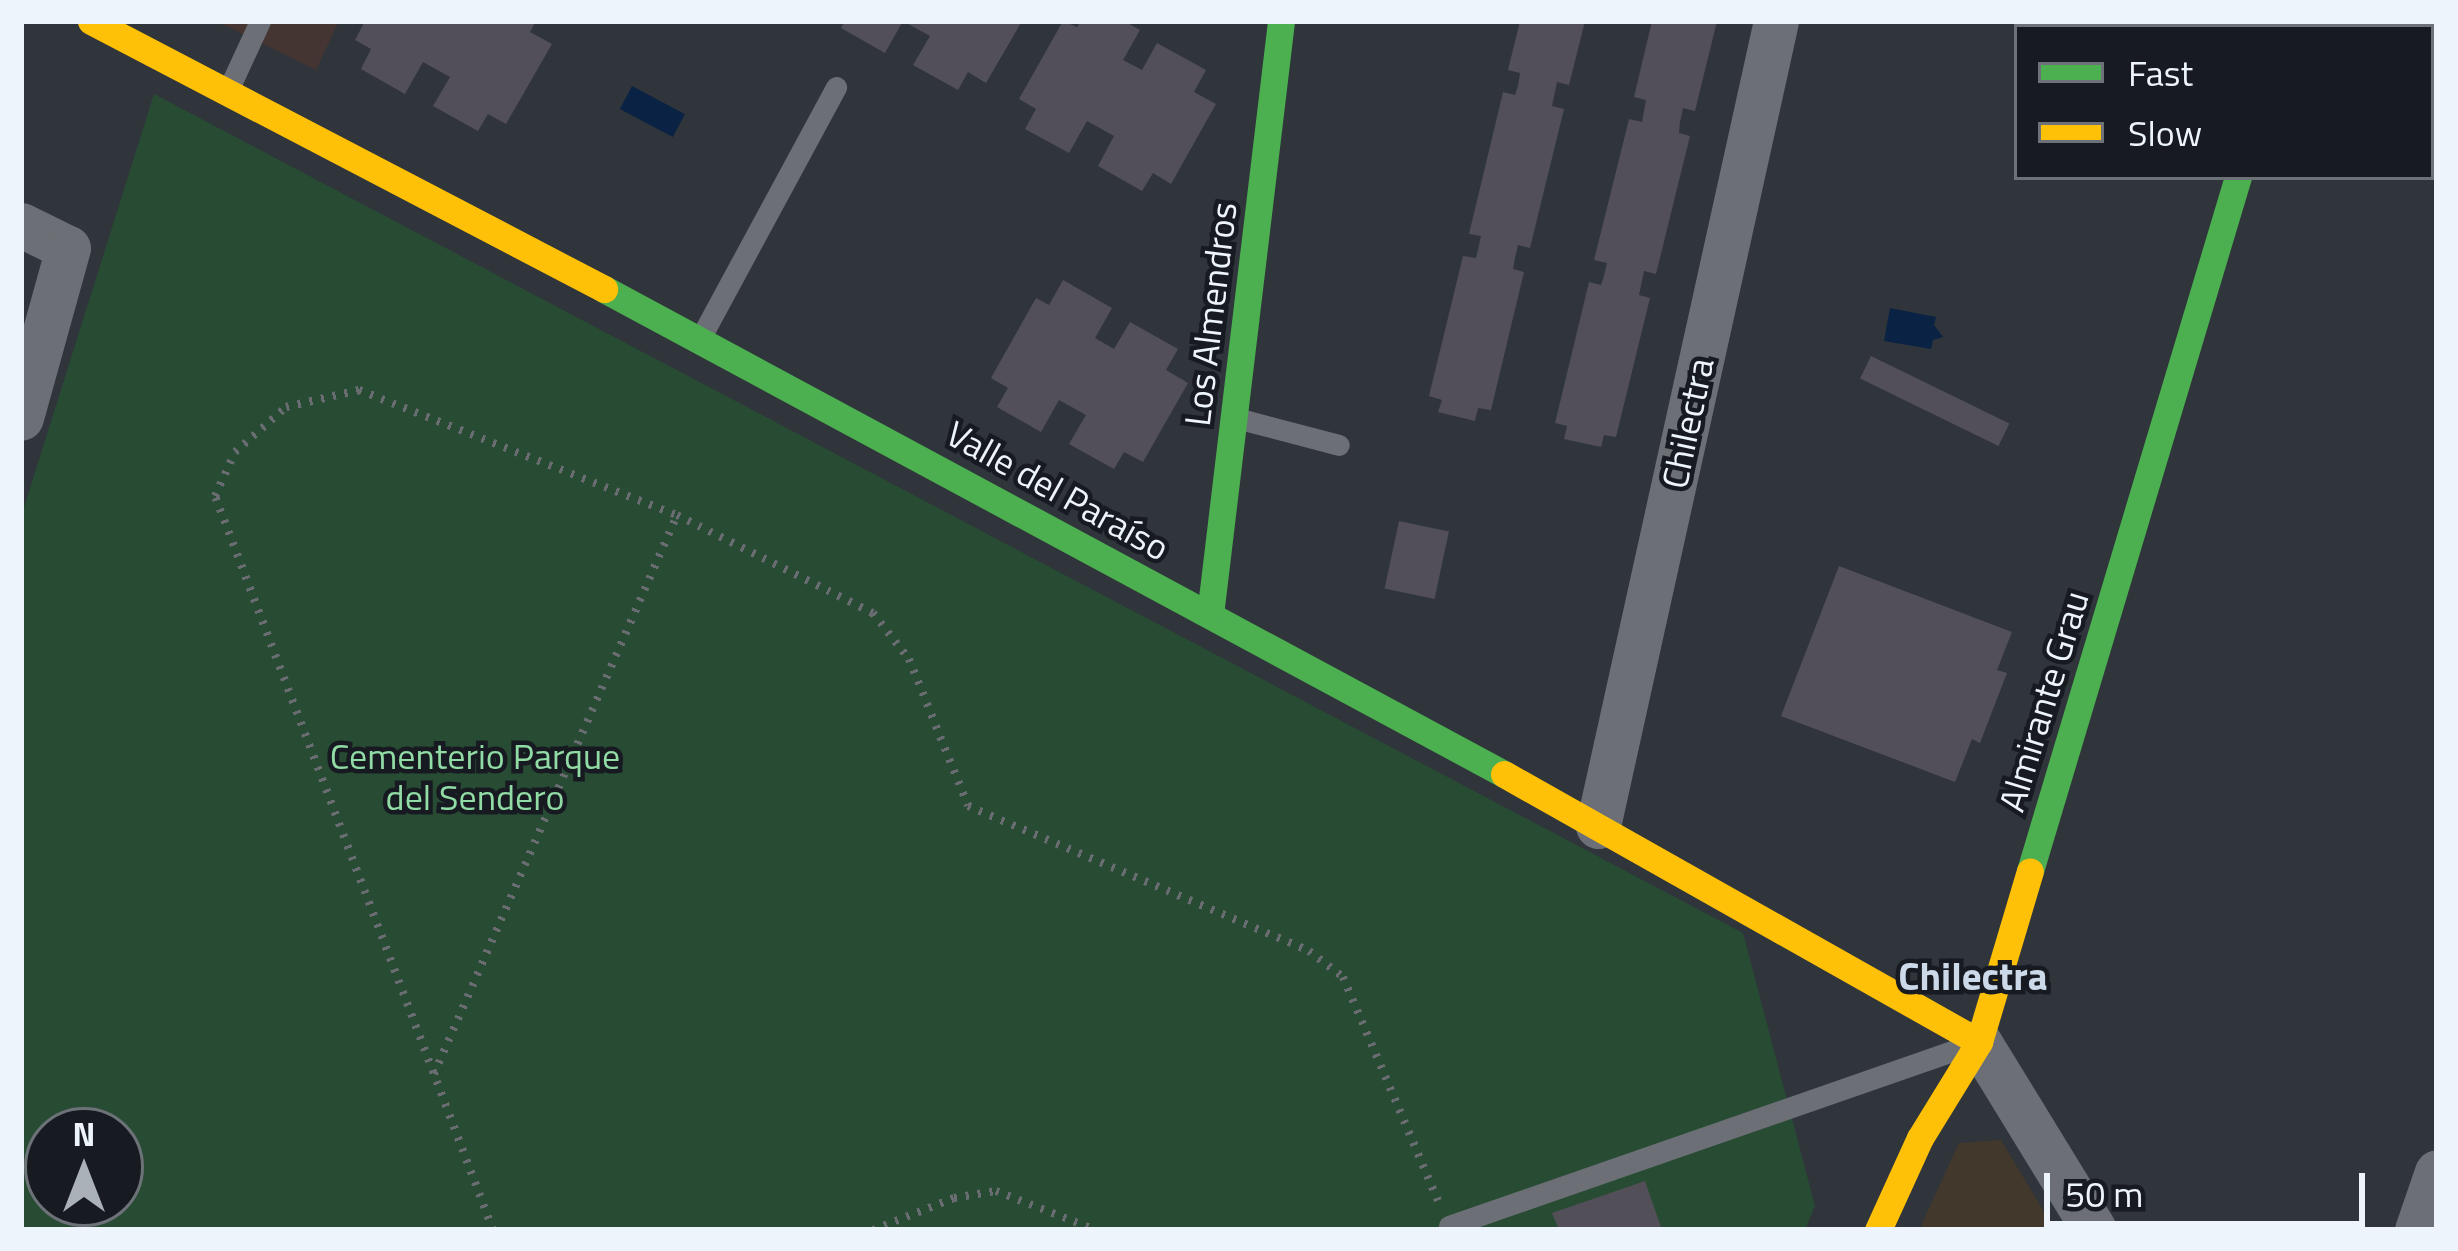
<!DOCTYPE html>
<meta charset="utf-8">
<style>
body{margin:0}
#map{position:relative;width:2458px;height:1251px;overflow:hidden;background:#2f353b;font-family:"Titillium Web",sans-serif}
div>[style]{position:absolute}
.commercial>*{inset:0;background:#42382c}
.education>*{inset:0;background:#453532}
.green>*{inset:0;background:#284b34}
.water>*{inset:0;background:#0a2243;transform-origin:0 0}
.building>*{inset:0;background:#524f59;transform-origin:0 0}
.path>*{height:8px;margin-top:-4px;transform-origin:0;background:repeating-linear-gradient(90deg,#696d72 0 3px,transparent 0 12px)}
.lane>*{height:21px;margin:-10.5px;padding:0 10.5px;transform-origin:10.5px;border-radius:10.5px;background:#6c7076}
.street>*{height:45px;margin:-22.5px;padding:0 22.5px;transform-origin:22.5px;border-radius:22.5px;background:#6c7076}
.fast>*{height:27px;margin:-13.5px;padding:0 13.5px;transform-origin:13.5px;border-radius:13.5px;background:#4caf50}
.slow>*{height:27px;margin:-13.5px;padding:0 13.5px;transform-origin:13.5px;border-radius:13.5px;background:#ffc107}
span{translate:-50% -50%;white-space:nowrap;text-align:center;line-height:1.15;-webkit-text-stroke:9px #171b21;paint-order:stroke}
.street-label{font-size:36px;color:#eef4fc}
.park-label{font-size:36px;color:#91dba5}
.neighbourhood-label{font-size:39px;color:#ccd9e8;font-weight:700}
.frame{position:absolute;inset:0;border:24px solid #eef4fc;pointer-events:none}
.legend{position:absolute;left:2014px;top:24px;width:420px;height:156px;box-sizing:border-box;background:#171b21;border:3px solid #6d7279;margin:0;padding:15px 21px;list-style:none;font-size:36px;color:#eef4fc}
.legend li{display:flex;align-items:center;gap:24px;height:60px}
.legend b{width:60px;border:3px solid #6d7279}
.north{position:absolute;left:24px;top:1107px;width:120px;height:120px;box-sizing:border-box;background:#171b21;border:3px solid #6d7279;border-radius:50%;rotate:0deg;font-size:33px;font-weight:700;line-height:48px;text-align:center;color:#eef4fc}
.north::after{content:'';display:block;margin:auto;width:42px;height:54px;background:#abb1b8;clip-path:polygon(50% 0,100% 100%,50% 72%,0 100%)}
.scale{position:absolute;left:2044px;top:1173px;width:321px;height:54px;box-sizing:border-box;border:6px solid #eef4fc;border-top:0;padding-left:15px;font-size:36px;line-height:42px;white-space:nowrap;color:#eef4fc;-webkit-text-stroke:9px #171b21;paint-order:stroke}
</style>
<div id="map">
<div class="commercial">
<i style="clip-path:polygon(2001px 1140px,2055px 1230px,1919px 1230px,1959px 1143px)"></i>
</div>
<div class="education">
<i style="clip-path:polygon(216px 21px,339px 21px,316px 70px)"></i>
</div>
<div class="green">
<i style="clip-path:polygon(evenodd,154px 94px,1743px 933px,1815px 1206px,1805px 1230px,21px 1230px,21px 517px,154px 94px,48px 1131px,120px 1131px,120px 1203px,48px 1203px,48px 1131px)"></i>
</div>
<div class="water">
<i style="left:632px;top:86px;width:60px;height:26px;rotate:28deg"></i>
<i style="clip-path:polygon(1890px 308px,1936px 317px,1934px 325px,1943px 337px,1933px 340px,1931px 349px,1884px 341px)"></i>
</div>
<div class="building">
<i style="clip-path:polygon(365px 21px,536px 21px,530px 32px,552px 44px,506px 124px,488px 114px,478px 131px,433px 106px,450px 77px,423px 62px,405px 94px,361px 69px,371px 49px,355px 40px)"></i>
<i style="clip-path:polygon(845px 21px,1022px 21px,986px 83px,968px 72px,958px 90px,913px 65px,930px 36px,903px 21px,885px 53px,841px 28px)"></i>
<i style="clip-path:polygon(1063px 21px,1077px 27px,1081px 21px,1124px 21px,1140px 30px,1123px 60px,1142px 70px,1157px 43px,1206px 70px,1194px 92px,1216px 104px,1171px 184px,1153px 173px,1142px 191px,1098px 166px,1114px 136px,1087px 121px,1069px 153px,1025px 129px,1036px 109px,1019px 99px)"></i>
<i style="clip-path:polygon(1520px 21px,1585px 21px,1569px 85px,1557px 82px,1552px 106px,1564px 109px,1530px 248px,1518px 245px,1515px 258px,1513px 269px,1524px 272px,1491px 410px,1478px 408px,1475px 421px,1438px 412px,1442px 400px,1429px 396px,1463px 256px,1476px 258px,1481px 236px,1469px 234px,1503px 92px,1515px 95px,1518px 86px,1520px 73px,1508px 70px)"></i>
<i style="clip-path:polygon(1652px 21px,1717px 21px,1695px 111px,1683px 108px,1680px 122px,1679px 133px,1690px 136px,1656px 274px,1644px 271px,1639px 295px,1650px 298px,1616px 437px,1604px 435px,1601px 447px,1564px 439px,1567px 426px,1555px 423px,1589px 282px,1601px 285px,1604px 276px,1607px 263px,1594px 260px,1629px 119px,1642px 122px,1646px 100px,1634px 97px)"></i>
<i style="left:2139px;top:21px;width:68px;height:6px"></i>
<i style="clip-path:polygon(1063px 280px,1112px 308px,1095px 338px,1114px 349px,1130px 322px,1178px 349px,1166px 370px,1188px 383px,1143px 462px,1124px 452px,1114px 469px,1069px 444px,1086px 415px,1059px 400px,1041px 432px,997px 407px,1008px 388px,991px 378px,1036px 298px,1049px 305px)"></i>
<i style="left:1871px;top:356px;width:154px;height:25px;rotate:26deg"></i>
<i style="left:1399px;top:521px;width:51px;height:69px;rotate:12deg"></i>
<i style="clip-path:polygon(1839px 566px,2012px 632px,1997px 670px,2007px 673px,1980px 743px,1972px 739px,1955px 782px,1781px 716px)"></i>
<i style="clip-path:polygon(1645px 1181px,1662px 1230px,1559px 1230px,1552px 1213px)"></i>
</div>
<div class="path">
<i style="left:434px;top:1074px;width:610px;rotate:-66.51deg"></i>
<i style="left:493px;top:1230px;width:785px;rotate:-110.74deg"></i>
<i style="left:215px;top:496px;width:48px;rotate:-65.6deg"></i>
<i style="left:235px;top:452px;width:68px;rotate:-41.4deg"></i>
<i style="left:286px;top:407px;width:75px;rotate:-13.1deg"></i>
<i style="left:359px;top:390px;width:342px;rotate:21.5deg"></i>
<i style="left:677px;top:515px;width:219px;rotate:26.6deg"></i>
<i style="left:873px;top:613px;width:58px;rotate:52deg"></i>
<i style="left:909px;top:659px;width:158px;rotate:68.1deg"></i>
<i style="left:968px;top:806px;width:371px;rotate:23deg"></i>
<i style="left:1309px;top:951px;width:43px;rotate:37.4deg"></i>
<i style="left:1343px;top:977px;width:243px;rotate:67deg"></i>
<i style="left:873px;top:1230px;width:87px;rotate:-21.6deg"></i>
<i style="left:954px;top:1198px;width:43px;rotate:-9.5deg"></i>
<i style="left:996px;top:1191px;width:107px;rotate:21.3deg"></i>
</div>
<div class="lane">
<i style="left:230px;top:86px;width:72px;rotate:-65.2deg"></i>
<i style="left:702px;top:335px;width:282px;rotate:-61.6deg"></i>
<i style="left:1240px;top:419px;width:102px;rotate:14.7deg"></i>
<i style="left:1449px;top:1226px;width:539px;rotate:-19.17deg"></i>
</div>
<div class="street">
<i style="left:2406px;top:21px;width:19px;rotate:18deg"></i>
<i style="left:21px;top:225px;width:52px;rotate:26.1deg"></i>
<i style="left:68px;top:248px;width:176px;rotate:105.5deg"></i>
<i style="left:1598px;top:826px;width:824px;rotate:-77.53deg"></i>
<i style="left:1979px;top:1042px;width:220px;rotate:58.5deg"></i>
<i style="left:2417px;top:1230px;width:61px;rotate:-71deg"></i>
</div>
<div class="fast">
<i style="left:2283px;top:27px;width:6px;rotate:-81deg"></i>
<i style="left:604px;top:289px;width:1022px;rotate:28.32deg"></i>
<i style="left:1210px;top:615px;width:598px;rotate:-83.18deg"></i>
<i style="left:2030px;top:871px;width:724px;rotate:-73.32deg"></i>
</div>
<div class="slow">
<i style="left:91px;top:21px;width:579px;rotate:27.58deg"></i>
<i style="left:1504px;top:774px;width:545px;rotate:29.43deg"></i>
<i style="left:1878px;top:1230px;width:101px;rotate:-65.5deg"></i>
<i style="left:1920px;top:1138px;width:113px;rotate:-58.4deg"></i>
<i style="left:1979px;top:1042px;width:178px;rotate:-73.4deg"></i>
</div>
<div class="street-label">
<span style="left:1210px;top:314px;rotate:-83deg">Los Almendros</span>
<span style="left:1687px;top:423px;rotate:-78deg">Chilectra</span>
<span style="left:1058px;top:490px;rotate:29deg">Valle del Paraíso</span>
<span style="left:2043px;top:701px;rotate:-73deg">Almirante Grau</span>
</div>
<div class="park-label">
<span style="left:475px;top:776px">Cementerio Parque<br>del Sendero</span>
</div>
<div class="neighbourhood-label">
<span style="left:1973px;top:976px">Chilectra</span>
</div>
<div class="frame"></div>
<ul class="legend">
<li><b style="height:15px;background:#4caf50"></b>Fast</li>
<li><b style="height:15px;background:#ffc107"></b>Slow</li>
</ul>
<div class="north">N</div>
<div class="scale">50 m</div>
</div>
